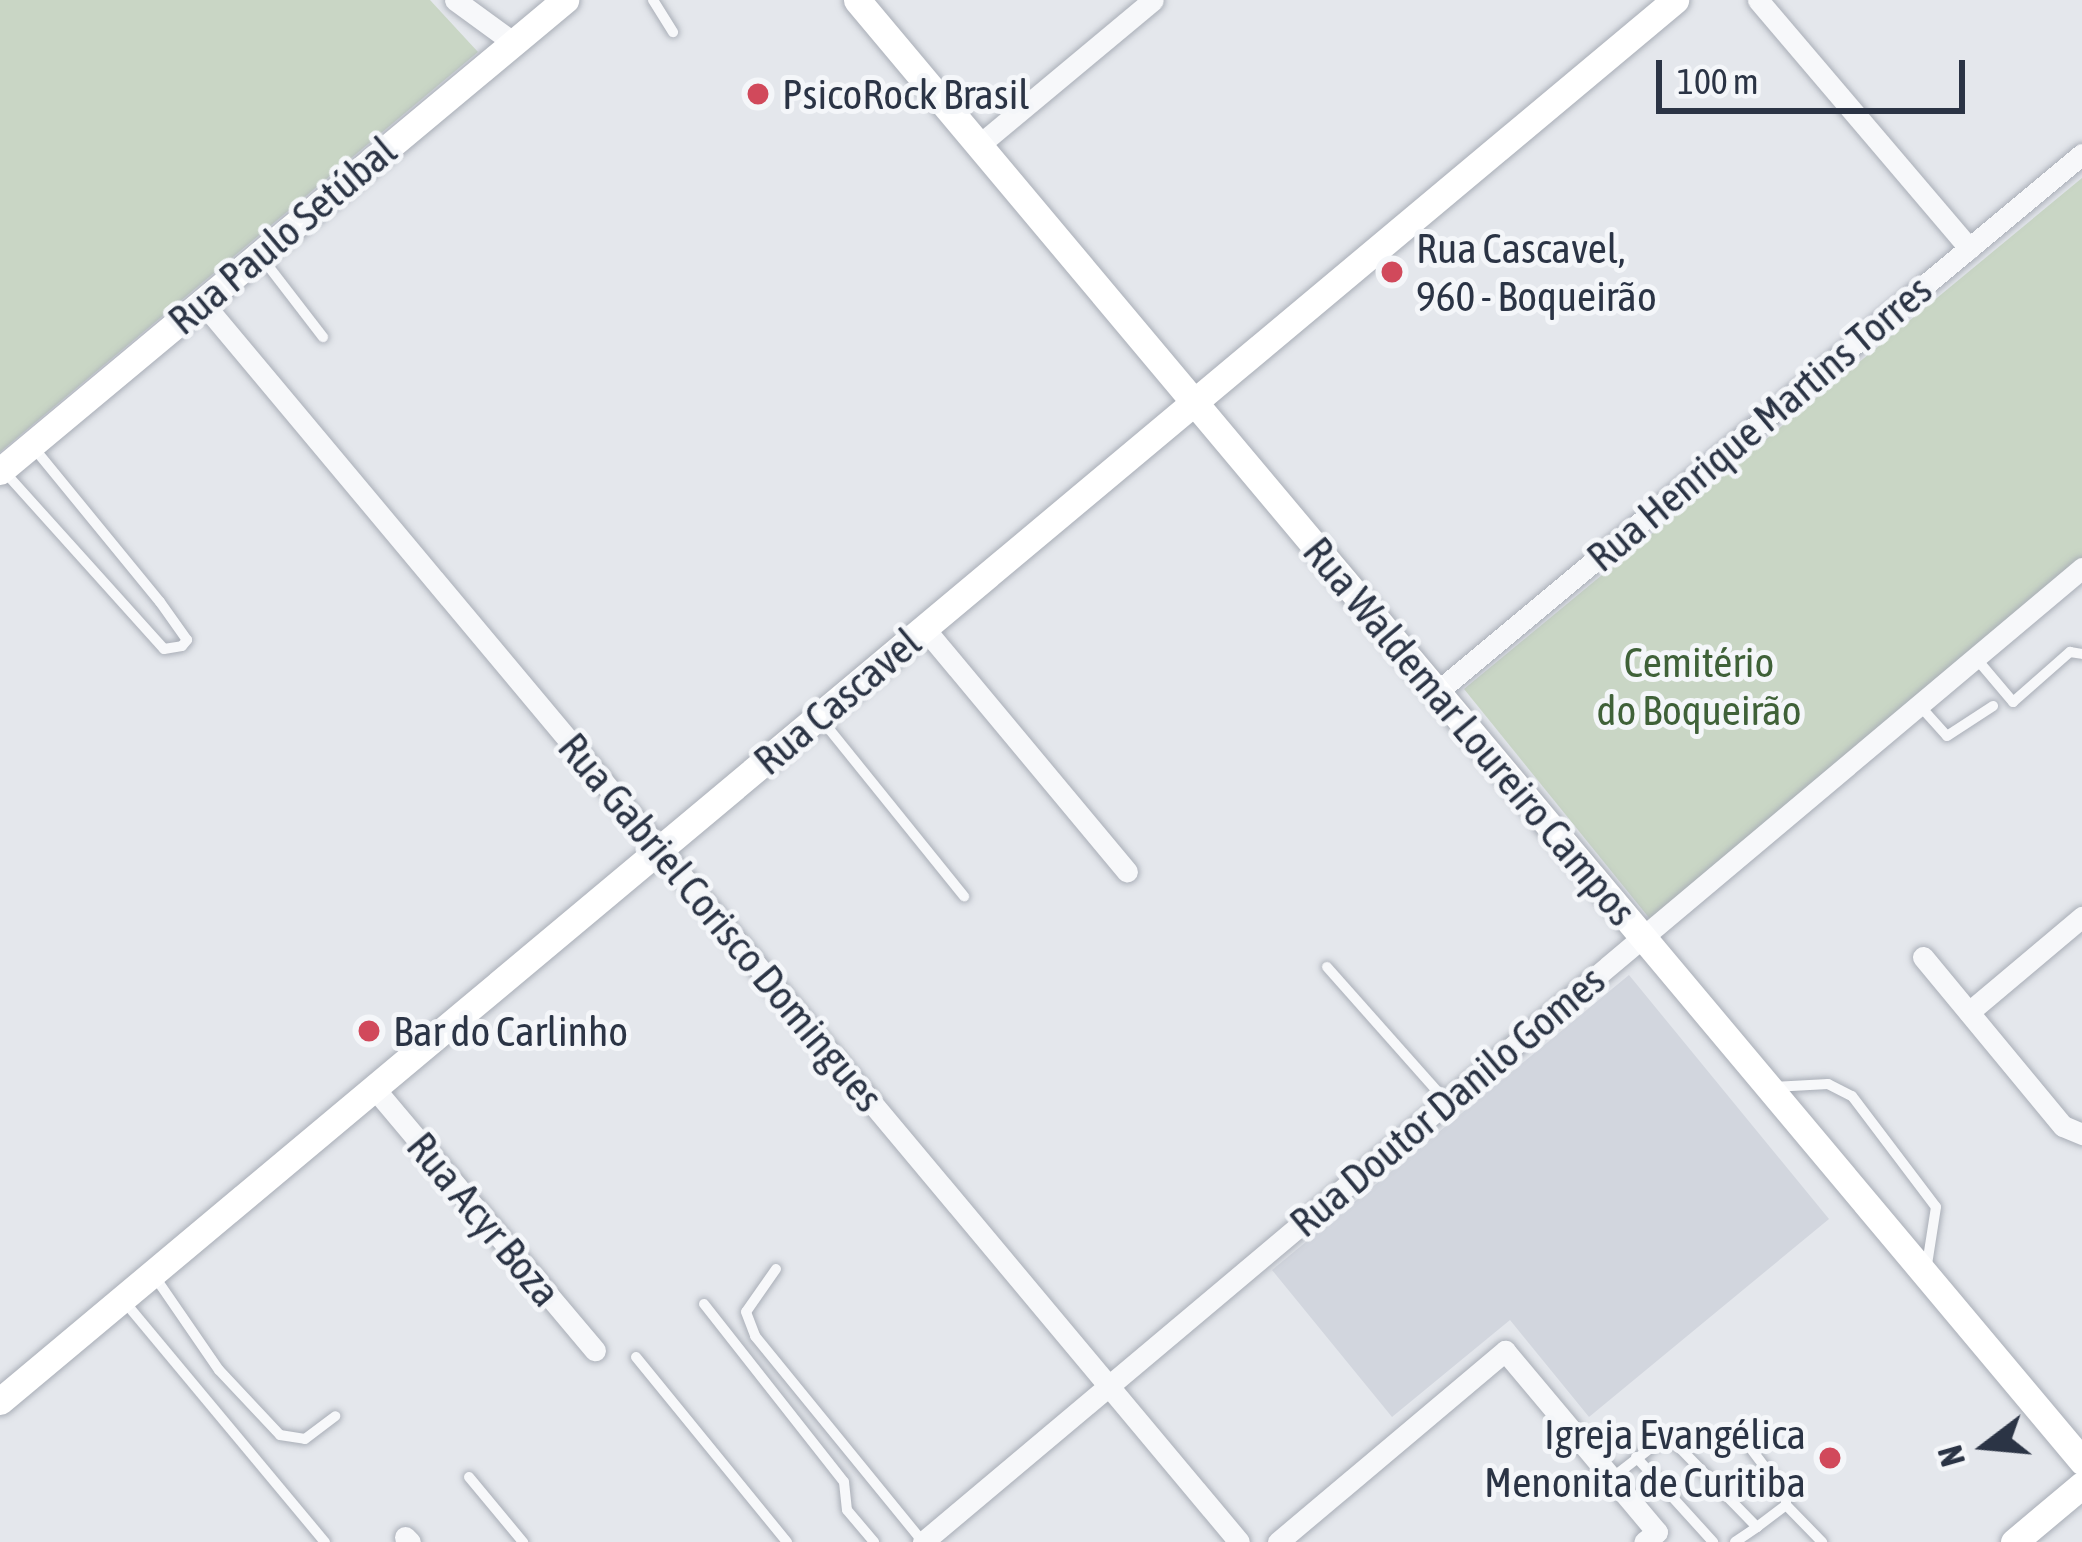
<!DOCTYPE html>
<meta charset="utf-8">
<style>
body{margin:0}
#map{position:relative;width:2082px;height:1542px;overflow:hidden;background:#e4e7ec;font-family:"Asap Condensed",sans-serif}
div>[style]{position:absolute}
.built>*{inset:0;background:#d2d6de}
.green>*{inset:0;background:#c9d6c5}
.roads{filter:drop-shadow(0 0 3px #a9aeb7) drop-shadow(0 0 3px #a9aeb7)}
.lane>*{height:10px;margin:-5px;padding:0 5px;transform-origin:5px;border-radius:5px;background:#f7f8fa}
.street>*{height:21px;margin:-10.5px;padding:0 10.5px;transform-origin:10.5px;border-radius:10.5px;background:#f7f8fa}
.secondary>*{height:27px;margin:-13.5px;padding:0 13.5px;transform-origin:13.5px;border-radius:13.5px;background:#fff}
.dots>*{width:33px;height:33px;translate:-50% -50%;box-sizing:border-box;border:6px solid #f4f6f9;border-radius:50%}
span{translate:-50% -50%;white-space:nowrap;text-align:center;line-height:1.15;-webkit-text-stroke:10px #f4f6f9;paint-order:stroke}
.poi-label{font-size:42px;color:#2b3445}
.left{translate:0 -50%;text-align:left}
.right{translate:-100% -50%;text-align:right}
.street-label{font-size:42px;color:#2b3445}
.park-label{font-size:42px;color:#3f6138}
.north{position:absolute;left:1926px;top:1386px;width:120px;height:120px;-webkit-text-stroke:9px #f4f6f9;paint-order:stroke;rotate:254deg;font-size:33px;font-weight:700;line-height:48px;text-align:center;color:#2b3445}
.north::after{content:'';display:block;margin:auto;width:42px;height:54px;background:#2b3445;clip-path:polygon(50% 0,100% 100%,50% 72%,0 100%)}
.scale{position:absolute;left:1656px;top:60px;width:309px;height:54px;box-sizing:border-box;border:6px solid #2b3445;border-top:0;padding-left:15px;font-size:36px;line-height:42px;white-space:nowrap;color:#2b3445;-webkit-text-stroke:9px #f4f6f9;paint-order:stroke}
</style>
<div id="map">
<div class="built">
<i style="clip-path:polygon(1629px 975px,1829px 1219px,1589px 1417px,1510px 1320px,1392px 1417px,1272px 1270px)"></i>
</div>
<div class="green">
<i style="clip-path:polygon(0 0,430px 0,478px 52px,0 452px)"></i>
<i style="clip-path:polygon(2082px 178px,2082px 558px,1650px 919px,1464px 689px)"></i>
</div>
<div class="roads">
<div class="lane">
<i style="left:653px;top:0;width:38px;rotate:58deg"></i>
<i style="left:259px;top:254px;width:105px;rotate:52.4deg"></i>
<i style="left:2px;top:469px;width:242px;rotate:48deg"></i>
<i style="left:164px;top:649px;width:18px;rotate:-9deg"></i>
<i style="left:182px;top:646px;width:8px;rotate:-50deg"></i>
<i style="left:187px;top:640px;width:47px;rotate:-125.4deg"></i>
<i style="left:160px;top:602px;width:200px;rotate:-129.3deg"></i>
<i style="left:1975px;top:657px;width:59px;rotate:49.8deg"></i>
<i style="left:2013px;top:702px;width:76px;rotate:-41.3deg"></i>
<i style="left:2070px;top:652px;width:12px;rotate:9deg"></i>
<i style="left:1920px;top:706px;width:40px;rotate:48deg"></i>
<i style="left:1947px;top:736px;width:55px;rotate:-33.1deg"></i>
<i style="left:821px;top:719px;width:228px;rotate:51.1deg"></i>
<i style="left:1327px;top:967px;width:181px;rotate:48.4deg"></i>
<i style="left:1773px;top:1087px;width:55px;rotate:-3.1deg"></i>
<i style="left:1828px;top:1084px;width:27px;rotate:27deg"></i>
<i style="left:1852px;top:1096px;width:139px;rotate:52.9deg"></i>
<i style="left:1936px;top:1207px;width:65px;rotate:98.9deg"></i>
<i style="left:776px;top:1269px;width:52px;rotate:124.9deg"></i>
<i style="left:746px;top:1312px;width:26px;rotate:69deg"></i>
<i style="left:755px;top:1336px;width:266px;rotate:50.8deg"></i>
<i style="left:155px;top:1277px;width:113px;rotate:55.5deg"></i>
<i style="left:219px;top:1370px;width:89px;rotate:46.8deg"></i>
<i style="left:280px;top:1435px;width:25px;rotate:9deg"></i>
<i style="left:305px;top:1439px;width:38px;rotate:-37deg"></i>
<i style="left:124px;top:1301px;width:314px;rotate:50.2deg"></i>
<i style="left:704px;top:1304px;width:226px;rotate:51.8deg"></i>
<i style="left:844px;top:1482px;width:28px;rotate:84deg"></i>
<i style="left:847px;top:1510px;width:42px;rotate:49.8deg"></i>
<i style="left:636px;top:1357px;width:239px;rotate:50.8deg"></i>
<i style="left:1636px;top:1457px;width:115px;rotate:47.8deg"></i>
<i style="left:469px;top:1477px;width:85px;rotate:50.3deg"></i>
<i style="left:1612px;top:1478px;width:57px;rotate:-37.9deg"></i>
<i style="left:1657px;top:1443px;width:17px;rotate:-3deg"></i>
<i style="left:1674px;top:1442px;width:119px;rotate:45.7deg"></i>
<i style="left:1757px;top:1527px;width:36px;rotate:-37deg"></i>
<i style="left:1786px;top:1505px;width:10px;rotate:-90deg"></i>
<i style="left:1786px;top:1495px;width:68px;rotate:-127.2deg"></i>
<i style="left:1786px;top:1505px;width:52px;rotate:45.8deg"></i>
<i style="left:1735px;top:1542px;width:27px;rotate:-34deg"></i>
</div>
<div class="street">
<i style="left:455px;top:0;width:73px;rotate:36.1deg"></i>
<i style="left:1758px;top:0;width:326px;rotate:49.6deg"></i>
<i style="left:979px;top:145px;width:226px;rotate:-39.8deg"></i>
<i style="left:202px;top:302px;width:1616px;rotate:50.09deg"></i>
<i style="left:924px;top:628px;width:317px;rotate:50.2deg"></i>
<i style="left:1437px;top:692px;width:840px;rotate:-39.83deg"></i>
<i style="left:1923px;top:957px;width:219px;rotate:50.4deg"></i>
<i style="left:2063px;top:1126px;width:21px;rotate:23deg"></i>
<i style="left:1969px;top:1012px;width:148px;rotate:-40.1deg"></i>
<i style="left:374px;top:1088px;width:343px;rotate:49.9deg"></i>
<i style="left:405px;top:1537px;width:7px;rotate:45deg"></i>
<i style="left:923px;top:1542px;width:1514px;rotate:-40.04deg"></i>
<i style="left:1278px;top:1542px;width:297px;rotate:-40.1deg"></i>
<i style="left:1505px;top:1351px;width:236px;rotate:50deg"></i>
<i style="left:1657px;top:1532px;width:16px;rotate:142deg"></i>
</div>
<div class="secondary">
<i style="left:857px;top:0;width:1907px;rotate:50.02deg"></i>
<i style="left:0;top:471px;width:736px;rotate:-39.82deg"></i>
<i style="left:0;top:1401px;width:2184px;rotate:-39.91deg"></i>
<i style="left:2014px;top:1542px;width:89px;rotate:-40deg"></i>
</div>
</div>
<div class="dots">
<i style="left:758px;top:94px;background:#d1495b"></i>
<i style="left:1392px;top:272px;background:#d1495b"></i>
<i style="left:369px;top:1031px;background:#d1495b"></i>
<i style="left:1830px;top:1458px;background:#d1495b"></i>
</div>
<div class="poi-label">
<span class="left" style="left:782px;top:94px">PsicoRock Brasil</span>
<span class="left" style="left:1416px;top:272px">Rua Cascavel,<br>960 - Boqueirão</span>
<span class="left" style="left:393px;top:1031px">Bar do Carlinho</span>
<span class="right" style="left:1806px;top:1458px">Igreja Evangélica<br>Menonita de Curitiba</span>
</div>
<div class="street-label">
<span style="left:282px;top:235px;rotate:-40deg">Rua Paulo Setúbal</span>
<span style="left:1759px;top:423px;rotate:-40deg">Rua Henrique Martins Torres</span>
<span style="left:837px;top:701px;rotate:-40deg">Rua Cascavel</span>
<span style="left:1470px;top:731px;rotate:50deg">Rua Waldemar Loureiro Campos</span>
<span style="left:721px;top:922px;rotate:50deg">Rua Gabriel Corisco Domingues</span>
<span style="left:1447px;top:1101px;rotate:-40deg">Rua Doutor Danilo Gomes</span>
<span style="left:484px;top:1219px;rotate:50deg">Rua Acyr Boza</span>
</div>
<div class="park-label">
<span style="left:1699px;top:686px">Cemitério<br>do Boqueirão</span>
</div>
<div class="north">N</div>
<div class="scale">100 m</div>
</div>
